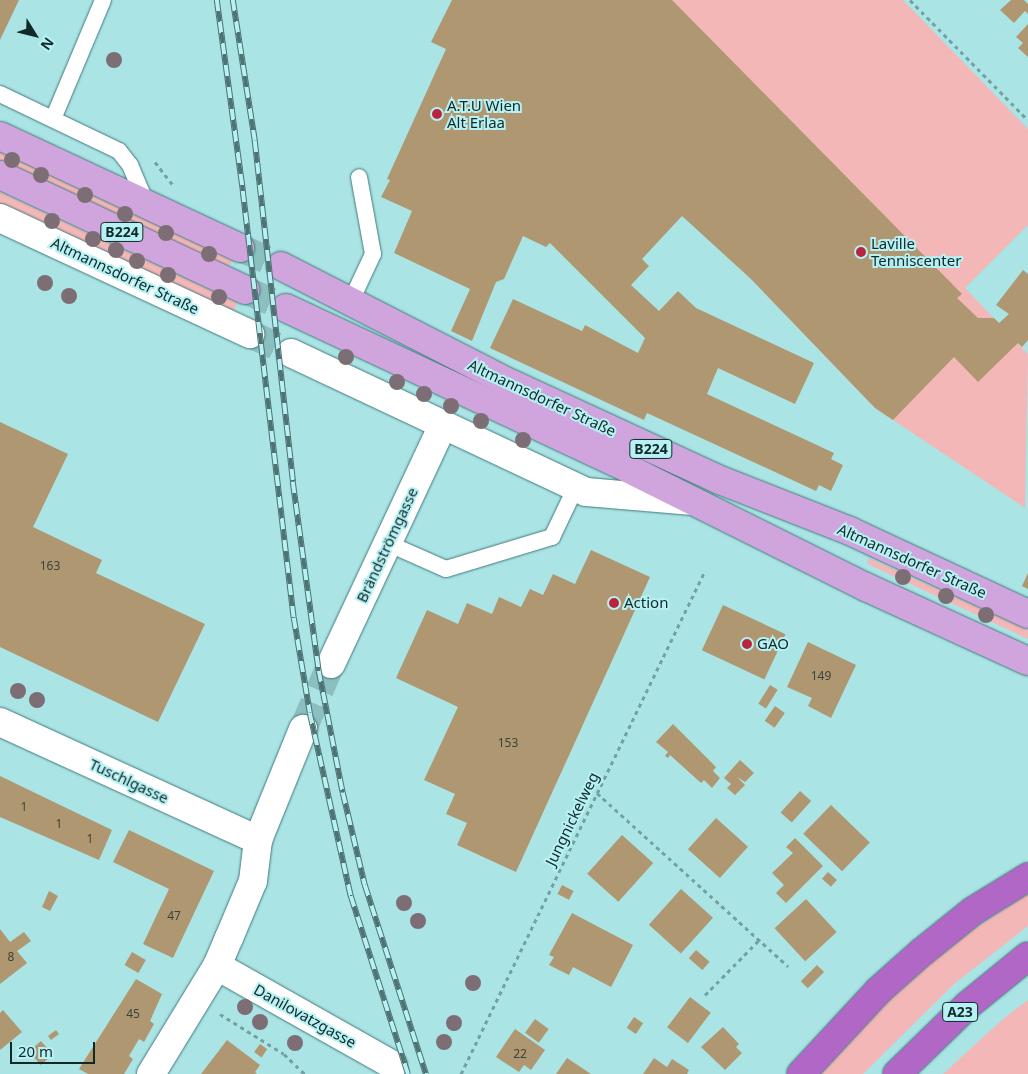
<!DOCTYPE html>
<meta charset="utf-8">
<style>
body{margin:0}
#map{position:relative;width:1028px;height:1074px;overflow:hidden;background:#aae4e5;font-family:"Noto Sans",sans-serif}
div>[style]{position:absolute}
.green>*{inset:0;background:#f3b7b8;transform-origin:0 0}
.building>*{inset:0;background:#af9772;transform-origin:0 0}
.minor-tunnel>*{height:28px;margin-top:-14px;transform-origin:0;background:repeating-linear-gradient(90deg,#8cbfc0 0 28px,transparent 0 42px)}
.primary-tunnel>*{height:28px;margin-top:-14px;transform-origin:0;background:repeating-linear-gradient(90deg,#8cbfc0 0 28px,transparent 0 42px)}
.path>*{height:3px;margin-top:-1.5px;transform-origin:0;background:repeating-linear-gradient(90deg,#73a0a1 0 4px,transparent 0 8px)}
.roads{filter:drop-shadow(0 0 1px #42797b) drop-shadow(0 0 1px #42797b)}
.service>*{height:16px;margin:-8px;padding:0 8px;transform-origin:8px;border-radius:8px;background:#fff}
.minor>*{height:28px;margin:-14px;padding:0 14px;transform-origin:14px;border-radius:14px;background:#fff}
.primary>*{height:28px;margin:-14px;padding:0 14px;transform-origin:14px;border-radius:14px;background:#d0a4dd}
.motorway>*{height:28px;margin:-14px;padding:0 14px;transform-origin:14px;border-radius:14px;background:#b067c6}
.rail>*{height:5.5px;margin-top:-2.75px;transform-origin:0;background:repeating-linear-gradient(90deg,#b7f1f3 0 11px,#4e7374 0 22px);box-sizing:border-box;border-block:1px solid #4e7374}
.trees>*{width:16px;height:16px;margin:-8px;border-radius:50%;background:#7d6e75}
.dots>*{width:14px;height:14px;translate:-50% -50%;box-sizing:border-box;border:2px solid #b7f1f3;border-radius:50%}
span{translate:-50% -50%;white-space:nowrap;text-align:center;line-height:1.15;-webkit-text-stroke:4px #b7f1f3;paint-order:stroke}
.number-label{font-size:12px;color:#39443c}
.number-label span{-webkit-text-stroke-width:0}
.shield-label span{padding:1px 4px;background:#b7f1f3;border:1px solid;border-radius:4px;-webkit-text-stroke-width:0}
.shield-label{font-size:14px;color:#12292a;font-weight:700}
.poi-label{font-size:15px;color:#12292a}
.left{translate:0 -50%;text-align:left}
.street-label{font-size:15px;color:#12292a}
.north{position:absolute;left:10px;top:10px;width:50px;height:50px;-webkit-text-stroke:4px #b7f1f3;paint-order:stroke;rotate:126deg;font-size:14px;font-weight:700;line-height:20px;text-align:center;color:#12292a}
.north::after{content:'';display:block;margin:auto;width:18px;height:22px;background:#12292a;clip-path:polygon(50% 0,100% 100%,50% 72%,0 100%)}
.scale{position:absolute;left:10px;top:1042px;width:85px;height:22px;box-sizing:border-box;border:2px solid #12292a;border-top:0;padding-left:6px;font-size:15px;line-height:18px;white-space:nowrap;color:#12292a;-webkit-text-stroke:4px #b7f1f3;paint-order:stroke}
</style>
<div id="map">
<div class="green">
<i style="clip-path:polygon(457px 0,903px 0,1028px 129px,1028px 225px,965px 288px,1028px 354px,1025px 508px,875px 408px,751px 279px)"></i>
<i style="left:0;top:152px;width:256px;height:8px;rotate:25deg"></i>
<i style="left:0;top:192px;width:262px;height:17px;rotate:25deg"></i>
<i style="clip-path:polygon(869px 558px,1028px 630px,1028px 639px,872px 566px,867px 563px)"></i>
<i style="clip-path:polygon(1028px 894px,1028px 926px,954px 984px,863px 1074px,820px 1074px,875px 1012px,928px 965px,972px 930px)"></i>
<i style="clip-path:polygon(1028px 1000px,1028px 1074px,943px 1074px,1003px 1019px)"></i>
</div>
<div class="building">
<i style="clip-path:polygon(0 0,19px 0,0 40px)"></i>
<i style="clip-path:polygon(452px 0,672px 0,962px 294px,957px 298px,978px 318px,994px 318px,999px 323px,1009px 314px,996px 305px,1023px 270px,1028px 274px,1028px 340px,1022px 347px,1018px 343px,978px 382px,954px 357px,893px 420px,875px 408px,751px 279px,682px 216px,642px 259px,649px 266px,631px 285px,659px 311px,678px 291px,696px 308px,814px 363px,795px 404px,718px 368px,707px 394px,834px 453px,831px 459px,843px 465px,831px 491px,819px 485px,816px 491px,647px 413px,644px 420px,490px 348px,513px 299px,582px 331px,585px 325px,638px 353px,645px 338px,550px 243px,546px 247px,523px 236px,504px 279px,496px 282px,472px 341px,451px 331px,470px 289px,394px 253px,412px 211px,381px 197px,390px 180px,387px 179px,446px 49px,431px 42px)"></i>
<i style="clip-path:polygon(1011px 0,1024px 0,1028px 4px,1028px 14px,1025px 11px,1014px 23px,1000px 10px)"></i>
<i style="clip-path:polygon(1028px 24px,1028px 57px,1018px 48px,1023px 43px,1016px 37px)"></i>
<i style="clip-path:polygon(0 422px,68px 454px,33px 527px,102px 560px,96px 573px,205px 624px,158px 722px,0 647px)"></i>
<i style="clip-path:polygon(591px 550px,650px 577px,516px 872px,457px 845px,467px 823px,446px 814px,455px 794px,424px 780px,458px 707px,396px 678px,427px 610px,458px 624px,467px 603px,492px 614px,499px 597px,521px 607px,530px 589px,543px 595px,553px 574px,575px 584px)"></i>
<i style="clip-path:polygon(1028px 573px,1028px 589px,1022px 586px)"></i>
<i style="left:723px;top:605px;width:69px;height:50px;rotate:25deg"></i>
<i style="clip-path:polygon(808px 642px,856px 665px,831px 718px,808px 706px,812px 698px,787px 687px)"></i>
<i style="left:770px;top:685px;width:9px;height:22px;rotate:32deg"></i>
<i style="left:775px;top:706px;width:12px;height:18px;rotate:35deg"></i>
<i style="clip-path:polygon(673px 724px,716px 767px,713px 771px,720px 778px,712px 788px,704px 780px,701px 783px,670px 755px,668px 758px,665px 756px,668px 752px,656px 742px)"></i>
<i style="clip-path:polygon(740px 760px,754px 773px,745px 782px,737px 777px,745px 785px,735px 795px,727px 788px,731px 784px,724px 778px)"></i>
<i style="clip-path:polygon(0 776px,112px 830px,99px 860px,0 817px)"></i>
<i style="left:800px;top:791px;width:15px;height:29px;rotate:42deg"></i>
<i style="left:831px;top:805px;width:54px;height:40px;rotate:44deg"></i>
<i style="left:716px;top:818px;width:43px;height:42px;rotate:42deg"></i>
<i style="clip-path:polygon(129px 830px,214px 871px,173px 958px,143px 944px,169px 889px,113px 862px)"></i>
<i style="left:622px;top:835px;width:42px;height:52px;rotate:42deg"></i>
<i style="clip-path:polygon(795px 838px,823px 866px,786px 903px,776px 893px,784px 885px,772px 873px,793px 853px,786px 847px)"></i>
<i style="left:828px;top:872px;width:12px;height:9px;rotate:42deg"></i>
<i style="left:562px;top:885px;width:13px;height:10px;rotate:27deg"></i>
<i style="left:681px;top:889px;width:43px;height:48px;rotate:42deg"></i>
<i style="clip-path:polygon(49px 891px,58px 896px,50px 911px,42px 907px)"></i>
<i style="left:806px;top:899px;width:45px;height:43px;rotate:47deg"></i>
<i style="clip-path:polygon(572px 913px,633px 945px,611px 987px,573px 967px,569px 975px,549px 965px,554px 957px,549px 955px)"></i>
<i style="clip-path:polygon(0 929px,10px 942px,24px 932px,31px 941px,17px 951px,27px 963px,0 984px)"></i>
<i style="left:696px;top:950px;width:18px;height:11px;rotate:41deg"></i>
<i style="left:132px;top:952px;width:16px;height:15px;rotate:30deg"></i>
<i style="left:817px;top:965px;width:10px;height:23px;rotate:45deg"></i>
<i style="clip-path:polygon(136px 979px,162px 994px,150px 1021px,154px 1024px,144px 1042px,139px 1039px,129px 1056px,133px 1059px,124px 1074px,88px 1074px,79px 1069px)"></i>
<i style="left:690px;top:997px;width:26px;height:38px;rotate:37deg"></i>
<i style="clip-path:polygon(3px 1010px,22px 1032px,0 1050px,0 1013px)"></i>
<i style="left:634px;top:1017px;width:11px;height:13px;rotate:34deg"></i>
<i style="left:535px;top:1019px;width:17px;height:17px;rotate:36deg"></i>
<i style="clip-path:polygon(723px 1027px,739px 1044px,736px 1047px,742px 1053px,725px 1070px,701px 1047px)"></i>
<i style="clip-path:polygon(515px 1029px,545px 1050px,531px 1070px,524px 1065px,519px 1072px,496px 1057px)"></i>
<i style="left:56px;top:1030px;width:5px;height:10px;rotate:53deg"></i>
<i style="clip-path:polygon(227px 1040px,260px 1065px,255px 1072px,257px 1074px,201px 1074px)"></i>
<i style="left:41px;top:1041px;width:18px;height:16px;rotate:49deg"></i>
<i style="left:260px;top:1044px;width:9px;height:10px;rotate:36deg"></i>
<i style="clip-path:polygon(567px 1058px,591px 1074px,556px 1074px)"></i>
<i style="clip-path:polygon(654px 1058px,667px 1067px,672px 1059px,689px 1070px,687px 1074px,643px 1074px)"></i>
</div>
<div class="minor-tunnel">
<i style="left:250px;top:334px;width:45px;rotate:24.9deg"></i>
<i style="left:303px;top:729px;width:71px;rotate:-66.7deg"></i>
</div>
<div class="primary-tunnel">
<i style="left:240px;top:248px;width:45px;rotate:23.7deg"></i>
<i style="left:245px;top:290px;width:45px;rotate:23.7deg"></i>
</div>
<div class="path">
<i style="left:910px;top:0;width:168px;rotate:45.5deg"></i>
<i style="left:155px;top:162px;width:29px;rotate:52deg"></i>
<i style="left:597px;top:793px;width:258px;rotate:42.2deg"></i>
<i style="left:705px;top:995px;width:77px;rotate:-45.5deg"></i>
<i style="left:220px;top:1014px;width:75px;rotate:32deg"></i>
<i style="left:284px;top:1054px;width:29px;rotate:44deg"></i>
<i style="left:461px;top:1074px;width:557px;rotate:-64.13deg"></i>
</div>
<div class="roads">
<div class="service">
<i style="left:0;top:94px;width:132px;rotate:25.6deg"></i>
<i style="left:119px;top:151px;width:18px;rotate:52deg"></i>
<i style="left:130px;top:165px;width:43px;rotate:67deg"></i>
<i style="left:53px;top:119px;width:129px;rotate:-67.2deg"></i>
<i style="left:351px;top:301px;width:52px;rotate:-64.9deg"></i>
<i style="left:373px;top:254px;width:78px;rotate:-100.3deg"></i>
<i style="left:387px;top:543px;width:64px;rotate:23.8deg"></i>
<i style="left:446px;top:569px;width:111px;rotate:-16.8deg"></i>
<i style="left:552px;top:537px;width:55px;rotate:-64.4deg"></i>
</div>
<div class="minor">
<i style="left:0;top:218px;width:276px;rotate:24.9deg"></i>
<i style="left:291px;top:353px;width:326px;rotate:25.2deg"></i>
<i style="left:586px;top:492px;width:105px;rotate:4.9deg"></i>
<i style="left:331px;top:664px;width:264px;rotate:-64.9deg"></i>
<i style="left:0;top:722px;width:284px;rotate:24.6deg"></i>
<i style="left:217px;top:966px;width:202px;rotate:29.4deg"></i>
<i style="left:151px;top:1074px;width:127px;rotate:-58.6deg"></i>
<i style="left:217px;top:966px;width:30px;rotate:-67deg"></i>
<i style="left:229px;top:938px;width:62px;rotate:-67.2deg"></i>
<i style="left:253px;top:881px;width:41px;rotate:-83deg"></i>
<i style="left:258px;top:840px;width:120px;rotate:-67.9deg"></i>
</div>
<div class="primary">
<i style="left:0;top:136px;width:265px;rotate:25deg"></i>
<i style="left:0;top:175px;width:271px;rotate:25.1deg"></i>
<i style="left:281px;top:266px;width:259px;rotate:27.1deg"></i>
<i style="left:512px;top:384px;width:229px;rotate:24.8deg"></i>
<i style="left:720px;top:480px;width:140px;rotate:21.4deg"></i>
<i style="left:850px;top:531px;width:196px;rotate:25deg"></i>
<i style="left:286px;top:308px;width:363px;rotate:25.1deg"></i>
<i style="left:615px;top:462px;width:280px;rotate:26.5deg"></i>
<i style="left:866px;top:587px;width:178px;rotate:24.6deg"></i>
</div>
<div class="motorway">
<i style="left:801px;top:1074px;width:113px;rotate:-47.1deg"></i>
<i style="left:878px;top:991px;width:59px;rotate:-41.6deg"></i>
<i style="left:922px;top:952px;width:65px;rotate:-38.8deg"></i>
<i style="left:973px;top:911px;width:65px;rotate:-31.7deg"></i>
<i style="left:897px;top:1074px;width:99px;rotate:-44.2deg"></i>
<i style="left:968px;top:1005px;width:77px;rotate:-39.2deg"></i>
</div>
</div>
<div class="rail">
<i style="left:217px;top:0;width:193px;rotate:82.2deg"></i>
<i style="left:243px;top:191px;width:430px;rotate:83.2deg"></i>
<i style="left:294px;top:618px;width:96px;rotate:80.4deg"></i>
<i style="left:310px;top:713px;width:188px;rotate:77.4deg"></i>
<i style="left:351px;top:896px;width:187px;rotate:72.2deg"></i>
<i style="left:233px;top:0;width:143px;rotate:81.1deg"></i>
<i style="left:255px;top:141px;width:343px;rotate:83.6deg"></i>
<i style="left:293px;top:482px;width:191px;rotate:82.2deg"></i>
<i style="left:319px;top:671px;width:124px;rotate:78.9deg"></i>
<i style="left:343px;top:793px;width:95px;rotate:76.6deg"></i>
<i style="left:365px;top:885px;width:199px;rotate:72.1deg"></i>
</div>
<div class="trees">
<i style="left:114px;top:60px"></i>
<i style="left:12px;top:160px"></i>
<i style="left:41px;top:175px"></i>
<i style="left:85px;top:195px"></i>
<i style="left:125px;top:214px"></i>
<i style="left:52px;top:221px"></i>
<i style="left:166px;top:233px"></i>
<i style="left:93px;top:239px"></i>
<i style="left:116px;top:250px"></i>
<i style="left:209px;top:254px"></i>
<i style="left:137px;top:261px"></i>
<i style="left:168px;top:275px"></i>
<i style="left:45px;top:283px"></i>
<i style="left:69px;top:296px"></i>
<i style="left:219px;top:297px"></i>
<i style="left:346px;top:357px"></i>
<i style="left:397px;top:382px"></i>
<i style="left:424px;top:394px"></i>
<i style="left:451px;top:406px"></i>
<i style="left:481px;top:421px"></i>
<i style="left:523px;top:440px"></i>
<i style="left:903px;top:577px"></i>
<i style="left:946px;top:596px"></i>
<i style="left:986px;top:615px"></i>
<i style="left:18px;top:691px"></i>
<i style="left:37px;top:700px"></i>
<i style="left:404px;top:903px"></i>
<i style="left:418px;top:921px"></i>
<i style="left:473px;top:983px"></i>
<i style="left:245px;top:1007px"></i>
<i style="left:260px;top:1022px"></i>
<i style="left:454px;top:1023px"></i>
<i style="left:444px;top:1042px"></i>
<i style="left:295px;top:1043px"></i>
</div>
<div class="dots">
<i style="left:437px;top:114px;background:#b7253e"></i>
<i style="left:861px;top:252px;background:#b7253e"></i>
<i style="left:614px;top:603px;background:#b7253e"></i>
<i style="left:747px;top:644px;background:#b7253e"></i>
</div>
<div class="number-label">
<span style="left:50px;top:566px">163</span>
<span style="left:821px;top:676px">149</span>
<span style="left:508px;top:743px">153</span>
<span style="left:24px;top:807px">1</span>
<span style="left:59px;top:824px">1</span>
<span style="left:90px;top:839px">1</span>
<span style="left:174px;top:916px">47</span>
<span style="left:11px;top:957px">8</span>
<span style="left:133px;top:1014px">45</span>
<span style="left:520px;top:1054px">22</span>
</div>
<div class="shield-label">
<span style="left:122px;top:232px">B224</span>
<span style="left:651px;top:449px">B224</span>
<span style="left:960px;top:1012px">A23</span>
</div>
<div class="poi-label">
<span class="left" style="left:447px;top:114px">A.T.U Wien<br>Alt Erlaa</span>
<span class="left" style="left:871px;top:252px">Laville<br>Tenniscenter</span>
<span class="left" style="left:624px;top:603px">Action</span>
<span class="left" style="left:757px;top:644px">GAO</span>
</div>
<div class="street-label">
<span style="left:125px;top:276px;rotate:25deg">Altmannsdorfer Straße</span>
<span style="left:542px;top:398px;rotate:25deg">Altmannsdorfer Straße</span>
<span style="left:387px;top:545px;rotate:-65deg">Brändströmgasse</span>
<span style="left:912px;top:561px;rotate:24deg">Altmannsdorfer Straße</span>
<span style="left:129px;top:781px;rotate:25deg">Tuschlgasse</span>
<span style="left:572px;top:819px;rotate:-64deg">Jungnickelweg</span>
<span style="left:305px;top:1016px;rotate:29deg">Danilovatzgasse</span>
</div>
<div class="north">N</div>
<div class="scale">20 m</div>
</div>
